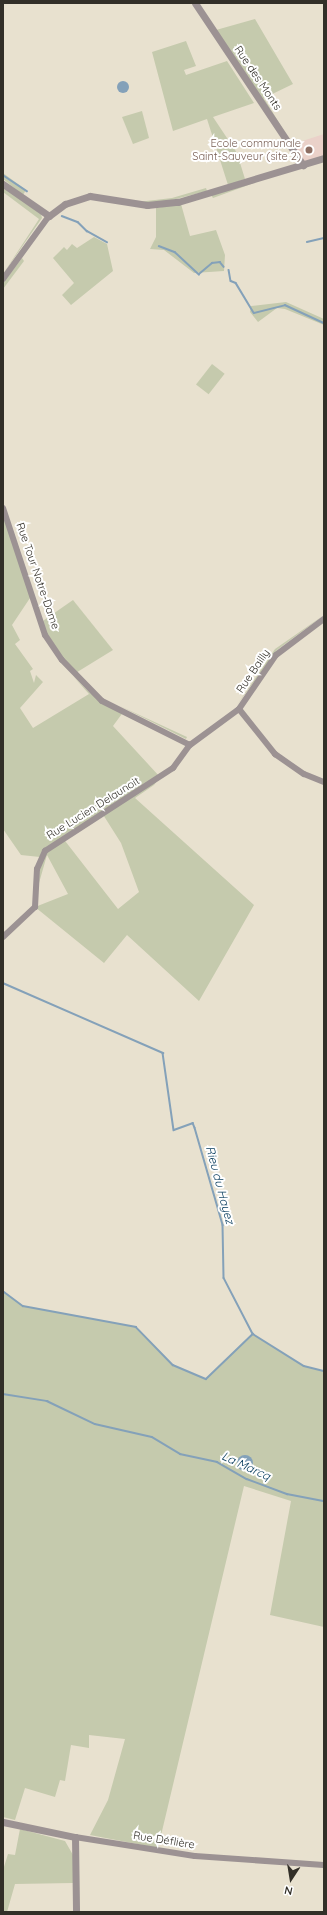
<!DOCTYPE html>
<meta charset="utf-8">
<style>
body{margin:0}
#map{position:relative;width:327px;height:1915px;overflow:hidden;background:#e8e1cf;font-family:Quicksand,sans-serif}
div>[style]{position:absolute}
.education>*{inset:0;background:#ead1c9}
.green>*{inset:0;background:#c5caad;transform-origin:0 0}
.water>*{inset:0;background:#84a1b9}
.round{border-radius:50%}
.stream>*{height:1.5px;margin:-0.75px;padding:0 0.75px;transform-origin:0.75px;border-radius:0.75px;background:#84a1b9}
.minor>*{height:6px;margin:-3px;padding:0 3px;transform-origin:3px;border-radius:3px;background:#9c9293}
.tertiary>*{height:7px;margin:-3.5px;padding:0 3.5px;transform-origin:3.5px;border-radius:3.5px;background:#9c9293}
.dots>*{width:11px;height:11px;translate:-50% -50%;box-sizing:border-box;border:2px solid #fff;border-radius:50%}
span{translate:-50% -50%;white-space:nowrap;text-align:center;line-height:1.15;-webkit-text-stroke:4px #fff;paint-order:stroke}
.street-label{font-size:11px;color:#322f28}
.education-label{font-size:11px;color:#785e54}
.right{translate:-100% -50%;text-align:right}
.water-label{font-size:12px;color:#04395b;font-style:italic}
.frame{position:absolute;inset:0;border:4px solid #322f28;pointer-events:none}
.north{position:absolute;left:271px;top:1859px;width:40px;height:40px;-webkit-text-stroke:3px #fff;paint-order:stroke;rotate:192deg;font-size:11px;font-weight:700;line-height:16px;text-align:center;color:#322f28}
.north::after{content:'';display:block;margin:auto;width:14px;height:18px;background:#322f28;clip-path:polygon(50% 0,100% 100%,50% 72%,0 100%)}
</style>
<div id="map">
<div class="education">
<i style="clip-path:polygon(324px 134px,324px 155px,303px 162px,290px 145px)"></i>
</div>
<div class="green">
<i style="clip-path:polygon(255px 19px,293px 84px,264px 98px,292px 144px,216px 30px)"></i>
<i style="clip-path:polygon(186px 41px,196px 66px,184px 70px,186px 75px,227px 61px,254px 103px,213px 117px,237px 153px,245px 179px,228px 185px,207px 119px,173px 131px,152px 52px)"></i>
<i style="clip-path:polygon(142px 111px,149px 138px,133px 144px,122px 117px)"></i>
<i style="clip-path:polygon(3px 173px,26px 190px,23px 195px,3px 179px)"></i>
<i style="clip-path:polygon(265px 179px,213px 198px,211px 195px)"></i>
<i style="clip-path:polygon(3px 187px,41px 214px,42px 218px,3px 274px,39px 219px,3px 192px)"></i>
<i style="clip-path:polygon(206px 188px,207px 191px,164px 202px,138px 202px,172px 198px)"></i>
<i style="clip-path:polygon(181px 204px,190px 236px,216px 230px,225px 255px,224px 271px,194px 273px,164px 250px,150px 249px,156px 237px,156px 208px)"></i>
<i style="clip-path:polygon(94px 237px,107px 244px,113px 271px,71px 305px,62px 295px,74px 283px,53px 258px,64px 247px,67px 250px,72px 244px,77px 248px)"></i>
<i style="clip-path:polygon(22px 258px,24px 261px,3px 289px,3px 283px)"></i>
<i style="clip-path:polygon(286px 302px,324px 319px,324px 325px,285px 309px,277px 308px,258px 322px,250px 312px,251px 306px)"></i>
<i style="left:212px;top:364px;width:16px;height:26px;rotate:38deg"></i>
<i style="clip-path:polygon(evenodd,3px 508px,32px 595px,12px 625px,20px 640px,15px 644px,33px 669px,30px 671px,34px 683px,36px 675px,43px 682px,20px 708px,33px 728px,89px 694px,73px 676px,90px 693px,124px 711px,113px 726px,160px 777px,154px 785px,135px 798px,254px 905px,199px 1001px,127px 935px,104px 963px,35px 907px,68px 894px,47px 855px,39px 883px,40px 857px,21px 855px,3px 829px,3px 508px,102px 813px,121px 843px,139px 892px,118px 909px,62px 837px,102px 813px)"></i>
<i style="clip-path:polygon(73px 600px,113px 650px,74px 674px,40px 623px)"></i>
<i style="clip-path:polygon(324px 615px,277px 650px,237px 705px,275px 649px)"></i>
<i style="clip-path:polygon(120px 706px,187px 737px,186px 739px)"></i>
<i style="clip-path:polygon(3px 1291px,23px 1306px,136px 1327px,173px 1365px,206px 1379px,253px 1334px,304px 1366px,324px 1371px,324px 1627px,270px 1615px,291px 1501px,244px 1486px,158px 1848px,90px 1835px,108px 1800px,125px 1739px,89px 1735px,89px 1748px,71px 1745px,65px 1781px,60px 1780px,55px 1797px,25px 1788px,15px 1820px,3px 1817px)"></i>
<i style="clip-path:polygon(20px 1829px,65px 1841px,73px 1855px,73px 1883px,15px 1884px,7px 1912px,3px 1912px,3px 1870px,8px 1854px,15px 1855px)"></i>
</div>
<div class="water">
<i class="round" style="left:117px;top:81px;width:12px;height:12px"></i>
<i class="round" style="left:237px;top:1455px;width:16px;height:16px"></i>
</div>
<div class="stream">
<i style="left:3px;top:175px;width:29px;rotate:34deg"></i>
<i style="left:62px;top:216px;width:17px;rotate:21deg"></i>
<i style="left:78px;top:222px;width:13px;rotate:45deg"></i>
<i style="left:87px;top:231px;width:23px;rotate:29deg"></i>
<i style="left:307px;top:242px;width:17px;rotate:-13deg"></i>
<i style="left:159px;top:246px;width:17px;rotate:21deg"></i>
<i style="left:175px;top:252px;width:33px;rotate:43deg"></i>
<i style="left:199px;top:274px;width:17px;rotate:-40deg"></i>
<i style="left:212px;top:263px;width:8px;rotate:-7deg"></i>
<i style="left:220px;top:262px;width:6px;rotate:51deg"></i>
<i style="left:229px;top:270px;width:11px;rotate:80deg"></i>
<i style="left:231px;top:281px;width:5px;rotate:22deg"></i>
<i style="left:236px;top:283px;width:35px;rotate:59deg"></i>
<i style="left:254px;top:313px;width:32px;rotate:-14deg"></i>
<i style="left:285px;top:305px;width:43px;rotate:24.8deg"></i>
<i style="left:3px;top:983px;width:175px;rotate:23.6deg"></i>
<i style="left:163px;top:1053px;width:78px;rotate:81.9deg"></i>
<i style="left:174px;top:1130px;width:20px;rotate:-20deg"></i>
<i style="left:193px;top:1123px;width:5px;rotate:68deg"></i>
<i style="left:195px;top:1128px;width:101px;rotate:73.9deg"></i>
<i style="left:223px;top:1225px;width:53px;rotate:88.9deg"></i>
<i style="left:224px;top:1278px;width:63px;rotate:62.6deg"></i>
<i style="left:3px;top:1291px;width:25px;rotate:37deg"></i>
<i style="left:23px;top:1306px;width:115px;rotate:10.5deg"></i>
<i style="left:136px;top:1327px;width:53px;rotate:45.8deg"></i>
<i style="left:173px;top:1365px;width:36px;rotate:23deg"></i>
<i style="left:206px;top:1379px;width:65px;rotate:-43.8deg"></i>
<i style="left:253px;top:1334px;width:60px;rotate:32.1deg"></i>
<i style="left:304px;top:1366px;width:21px;rotate:14deg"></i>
<i style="left:3px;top:1394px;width:45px;rotate:9deg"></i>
<i style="left:47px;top:1401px;width:53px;rotate:25.6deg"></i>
<i style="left:95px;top:1424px;width:58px;rotate:12.8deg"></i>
<i style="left:152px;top:1437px;width:33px;rotate:31deg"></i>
<i style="left:180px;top:1454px;width:38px;rotate:12deg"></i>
<i style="left:217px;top:1462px;width:34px;rotate:30deg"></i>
<i style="left:247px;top:1479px;width:43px;rotate:20.6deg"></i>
<i style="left:287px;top:1494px;width:38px;rotate:11deg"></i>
</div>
<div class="minor">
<i style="left:3px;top:279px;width:78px;rotate:-53.9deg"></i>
<i style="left:3px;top:508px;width:134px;rotate:71.7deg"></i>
<i style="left:45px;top:635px;width:30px;rotate:56deg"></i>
<i style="left:62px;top:660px;width:57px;rotate:45.7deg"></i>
<i style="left:102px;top:701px;width:98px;rotate:26.6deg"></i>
<i style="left:239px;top:709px;width:58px;rotate:51.3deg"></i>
<i style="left:275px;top:754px;width:35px;rotate:35deg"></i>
<i style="left:304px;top:774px;width:22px;rotate:22deg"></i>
<i style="left:190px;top:745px;width:61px;rotate:-36.3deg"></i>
<i style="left:239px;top:709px;width:65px;rotate:-55.6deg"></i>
<i style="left:276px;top:655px;width:60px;rotate:-36.9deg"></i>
<i style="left:3px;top:937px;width:44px;rotate:-43.2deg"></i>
<i style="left:35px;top:907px;width:38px;rotate:-87deg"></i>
<i style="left:37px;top:869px;width:20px;rotate:-66deg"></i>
<i style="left:45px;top:851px;width:153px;rotate:-33deg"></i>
<i style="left:173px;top:768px;width:29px;rotate:-54deg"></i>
<i style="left:75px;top:1837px;width:121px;rotate:9deg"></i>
<i style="left:195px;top:1856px;width:129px;rotate:4deg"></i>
</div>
<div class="tertiary">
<i style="left:195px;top:3px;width:195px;rotate:56.3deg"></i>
<i style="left:3px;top:184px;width:56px;rotate:34.8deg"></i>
<i style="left:49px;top:216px;width:20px;rotate:-37deg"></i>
<i style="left:65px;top:204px;width:26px;rotate:-18deg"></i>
<i style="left:90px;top:196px;width:58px;rotate:9deg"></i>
<i style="left:147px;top:205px;width:31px;rotate:-6deg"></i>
<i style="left:178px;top:202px;width:152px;rotate:-16.8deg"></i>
<i style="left:3px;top:1822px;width:74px;rotate:11.8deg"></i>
<i style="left:75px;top:1837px;width:75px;rotate:89.2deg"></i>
</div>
<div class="dots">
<i style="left:309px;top:150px;background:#8d6e63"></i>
</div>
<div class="street-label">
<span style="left:258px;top:78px;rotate:56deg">Rue des Monts</span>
<span style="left:38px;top:576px;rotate:71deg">Rue Tour Notre-Dame</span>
<span style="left:253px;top:671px;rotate:-56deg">Rue Bailly</span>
<span style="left:93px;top:808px;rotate:-32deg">Rue Lucien Delaunoit</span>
<span style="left:164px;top:1840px;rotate:9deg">Rue Déflière</span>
</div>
<div class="education-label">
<span class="right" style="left:301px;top:150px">Ecole communale<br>Saint-Sauveur (site 2)</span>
</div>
<div class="water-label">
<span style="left:220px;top:1185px;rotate:75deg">Rieu du Hayez</span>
<span style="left:246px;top:1466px;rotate:25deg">La Marcq</span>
</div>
<div class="frame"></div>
<div class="north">N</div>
</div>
